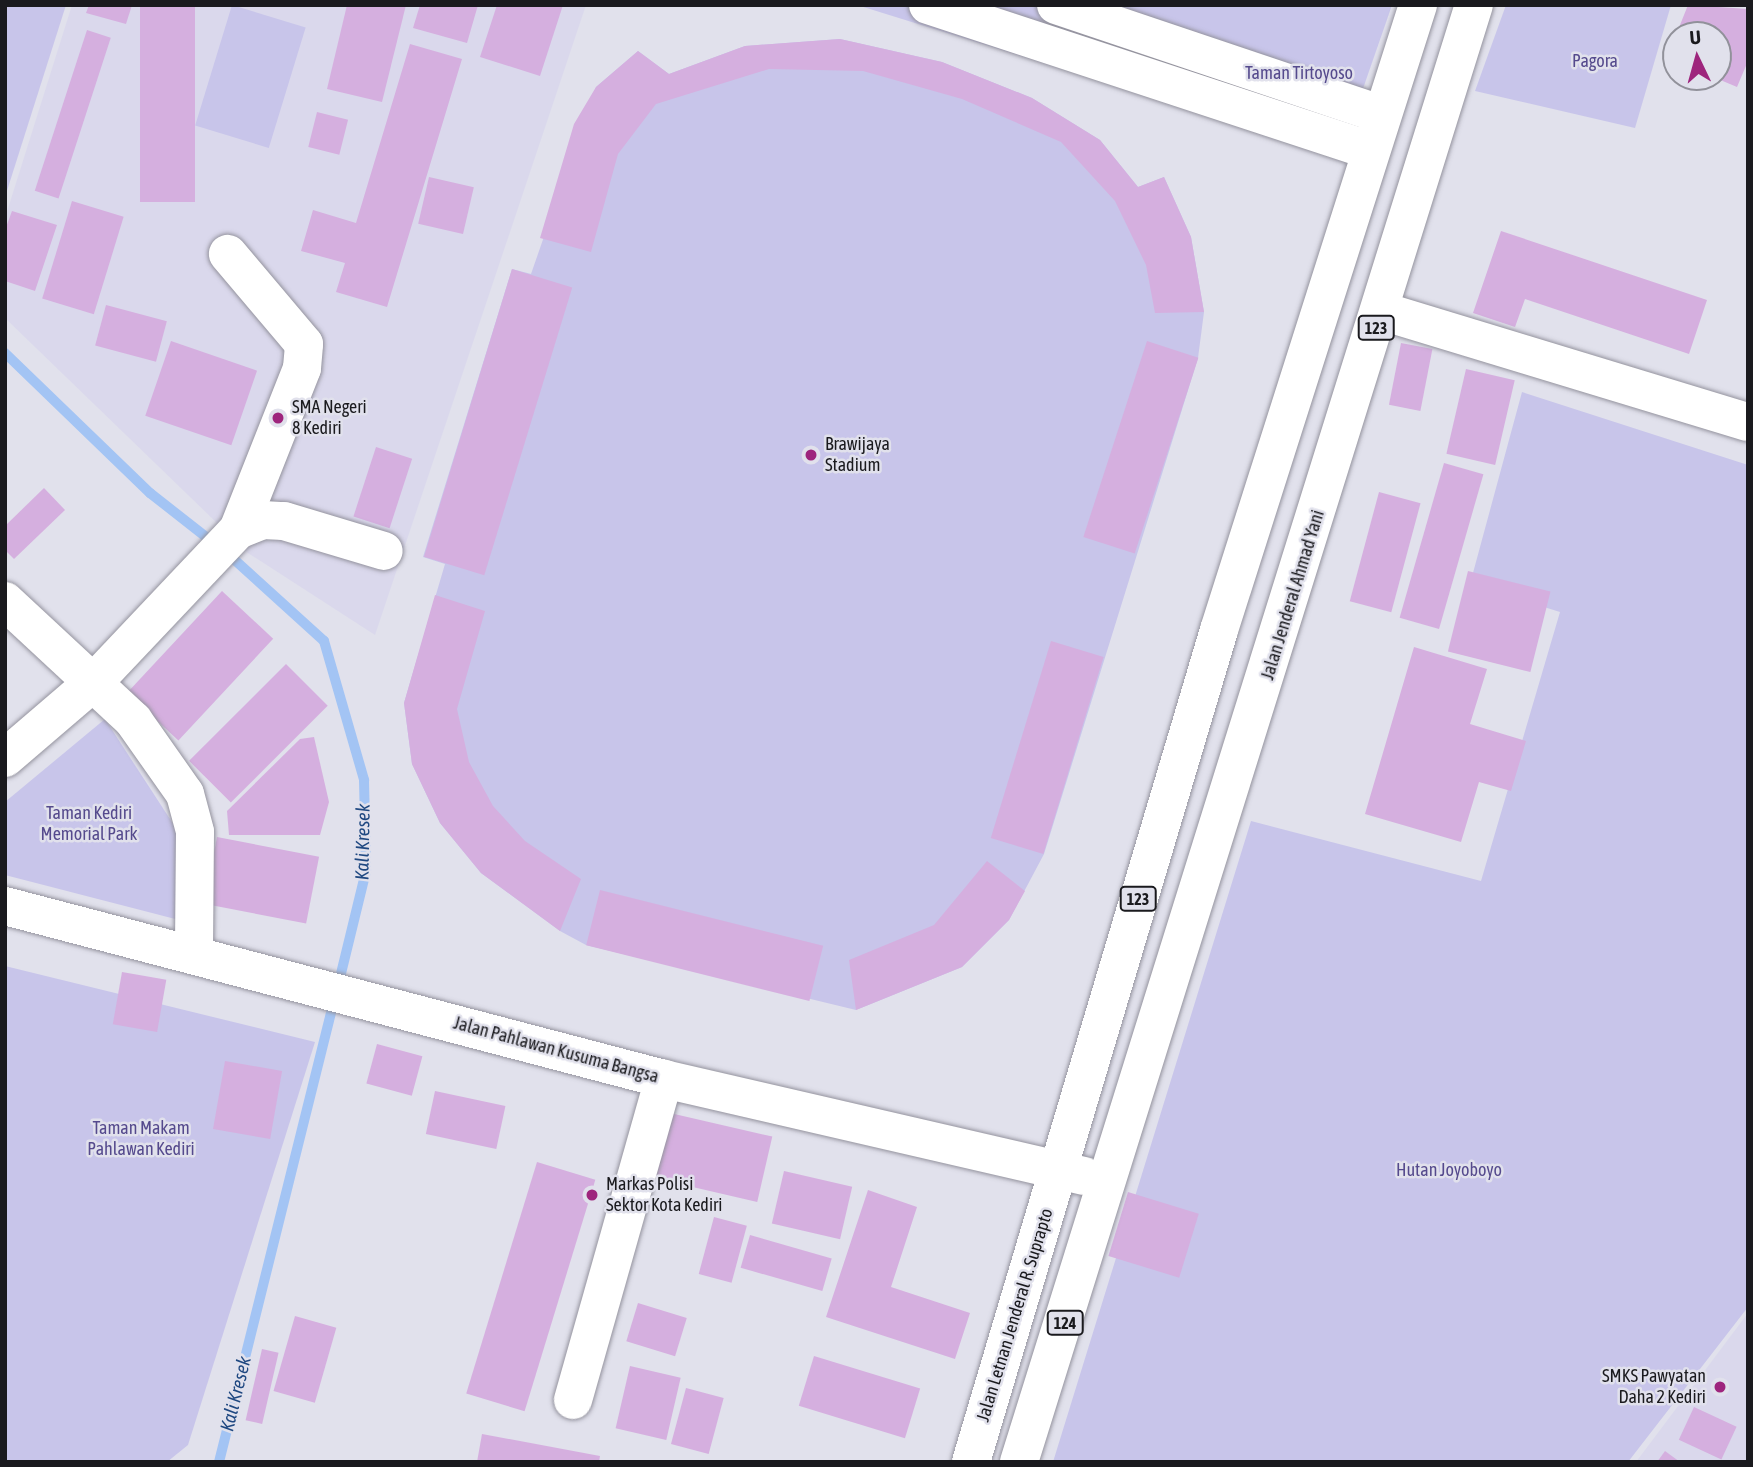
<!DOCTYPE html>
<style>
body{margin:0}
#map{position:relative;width:1753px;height:1467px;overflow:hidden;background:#e1e1ec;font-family:"Asap Condensed",sans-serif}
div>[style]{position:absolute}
.built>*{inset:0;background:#dad8ec}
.green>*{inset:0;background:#c8c5ea;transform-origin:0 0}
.stream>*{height:10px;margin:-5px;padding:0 5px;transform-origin:5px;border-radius:5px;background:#a3c4f4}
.building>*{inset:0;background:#d5afdf;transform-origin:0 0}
.roads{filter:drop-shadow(0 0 2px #94939e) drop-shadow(0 0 2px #94939e)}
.minor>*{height:38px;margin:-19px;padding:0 19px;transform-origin:19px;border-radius:19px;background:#fff}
.major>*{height:38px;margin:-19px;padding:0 19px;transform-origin:19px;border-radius:19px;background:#fff}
.dots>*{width:19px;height:19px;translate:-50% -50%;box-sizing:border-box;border:4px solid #e1e1ec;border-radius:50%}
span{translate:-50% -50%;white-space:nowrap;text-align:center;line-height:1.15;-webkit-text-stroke:5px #e1e1ec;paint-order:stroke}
.shield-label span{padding:2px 5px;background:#e1e1ec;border:2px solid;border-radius:5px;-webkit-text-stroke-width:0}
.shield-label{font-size:16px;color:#1a1a1e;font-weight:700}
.park-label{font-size:18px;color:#554a8d}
.poi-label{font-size:18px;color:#1a1a1e}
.left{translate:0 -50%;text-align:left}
.right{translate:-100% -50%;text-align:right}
.street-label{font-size:18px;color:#1a1a1e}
.water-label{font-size:19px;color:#1f4881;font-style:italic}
.frame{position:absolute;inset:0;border:7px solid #1a1a1e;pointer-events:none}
.north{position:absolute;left:1662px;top:21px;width:70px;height:70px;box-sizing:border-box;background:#e1e1ec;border:2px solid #91919a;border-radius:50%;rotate:355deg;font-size:19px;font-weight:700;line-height:28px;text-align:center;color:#1a1a1e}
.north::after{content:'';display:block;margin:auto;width:24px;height:32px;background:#9e257d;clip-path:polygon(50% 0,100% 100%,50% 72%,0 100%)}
</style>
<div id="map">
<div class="built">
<i style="clip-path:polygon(72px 5px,586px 5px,375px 635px,248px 553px,5px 318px,5px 218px)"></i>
<i style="clip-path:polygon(1748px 1313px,1748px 1462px,1636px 1462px)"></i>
</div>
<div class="green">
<i style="clip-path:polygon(5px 5px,66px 5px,5px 197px)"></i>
<i style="left:232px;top:5px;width:77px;height:126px;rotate:17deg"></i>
<i style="clip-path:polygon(857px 5px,1392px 5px,1340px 155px)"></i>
<i style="clip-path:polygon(1506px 5px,1671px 5px,1635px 128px,1475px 91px)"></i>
<i style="clip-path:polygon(840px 39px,942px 62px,1032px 98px,1100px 140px,1138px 187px,1164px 177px,1191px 237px,1204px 312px,1198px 358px,1044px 854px,1009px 920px,962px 967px,856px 1010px,586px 945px,560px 931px,481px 873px,440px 823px,412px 764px,404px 703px,445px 564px,423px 557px,512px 269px,531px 274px,596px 87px,638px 51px,669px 74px,745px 46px)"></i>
<i style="clip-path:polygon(1522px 392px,1748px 465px,1748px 1307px,1628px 1462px,1053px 1462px,1251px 821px,1481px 881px,1560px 612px,1470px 584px)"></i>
<i style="clip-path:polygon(105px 719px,181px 836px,183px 921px,5px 875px,5px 802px)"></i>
<i style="clip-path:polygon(5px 966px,315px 1042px,188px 1445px,167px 1462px,5px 1462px)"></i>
</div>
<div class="stream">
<i style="left:5px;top:353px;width:202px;rotate:44deg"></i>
<i style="left:150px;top:493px;width:83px;rotate:38.1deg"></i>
<i style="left:227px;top:553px;width:131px;rotate:42.2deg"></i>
<i style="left:324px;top:641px;width:145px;rotate:73.9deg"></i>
<i style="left:364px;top:780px;width:91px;rotate:88.7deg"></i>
<i style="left:366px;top:871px;width:118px;rotate:103.7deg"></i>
<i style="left:219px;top:1462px;width:476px;rotate:-76deg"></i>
</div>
<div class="building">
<i style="clip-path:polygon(89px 5px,132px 5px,126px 24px,86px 13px)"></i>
<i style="left:140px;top:5px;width:55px;height:197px"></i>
<i style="clip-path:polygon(347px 5px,406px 5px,382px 102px,327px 89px)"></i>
<i style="clip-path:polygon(420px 5px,478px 5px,467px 43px,413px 28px)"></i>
<i style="clip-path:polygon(497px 5px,563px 5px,540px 76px,480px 57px)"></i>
<i style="clip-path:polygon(1688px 5px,1748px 9px,1748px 61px,1737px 87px,1718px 79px,1718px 35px,1676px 35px)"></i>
<i style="left:87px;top:30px;width:25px;height:169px;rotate:18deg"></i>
<i style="clip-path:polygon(1676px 36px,1676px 62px,1667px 58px)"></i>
<i style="clip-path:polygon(840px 39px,942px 62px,1032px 98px,1100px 140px,1138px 187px,1164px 177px,1191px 237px,1204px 312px,1155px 313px,1146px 265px,1115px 201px,1061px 142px,962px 99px,863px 71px,769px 69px,656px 104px,618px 154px,591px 252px,540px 238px,574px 124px,596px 87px,638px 51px,669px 74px,745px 46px)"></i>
<i style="clip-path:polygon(410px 44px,462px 59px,387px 307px,336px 292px,345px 263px,301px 251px,313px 210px,356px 223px)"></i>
<i style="left:317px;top:112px;width:32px;height:36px;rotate:14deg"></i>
<i style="left:429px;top:177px;width:46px;height:48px;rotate:13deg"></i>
<i style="left:72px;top:201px;width:54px;height:102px;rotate:17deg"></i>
<i style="clip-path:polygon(12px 211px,57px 225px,35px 291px,5px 281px,5px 230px)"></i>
<i style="clip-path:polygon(1501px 231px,1707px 300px,1689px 354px,1525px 299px,1515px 327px,1473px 313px)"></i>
<i style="left:512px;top:269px;width:63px;height:301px;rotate:17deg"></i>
<i style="left:106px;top:305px;width:63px;height:42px;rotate:15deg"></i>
<i style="left:171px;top:341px;width:91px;height:79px;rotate:19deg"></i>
<i style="left:1147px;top:341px;width:54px;height:206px;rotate:18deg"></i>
<i style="left:1401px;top:343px;width:32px;height:63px;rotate:11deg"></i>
<i style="left:1466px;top:369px;width:50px;height:87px;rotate:13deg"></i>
<i style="left:376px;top:447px;width:38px;height:73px;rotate:18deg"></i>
<i style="left:1444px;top:463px;width:41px;height:161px;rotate:16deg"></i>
<i style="clip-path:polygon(44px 488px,65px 510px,14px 559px,5px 550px,5px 526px)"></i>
<i style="left:1379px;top:492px;width:43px;height:113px;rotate:15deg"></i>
<i style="left:1468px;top:571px;width:85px;height:83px;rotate:14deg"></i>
<i style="left:222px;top:591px;width:70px;height:139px;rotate:43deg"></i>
<i style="clip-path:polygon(435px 595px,485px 611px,457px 709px,469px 762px,493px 806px,525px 841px,581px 879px,560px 931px,481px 873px,440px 823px,412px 764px,404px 703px)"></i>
<i style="left:1051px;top:641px;width:55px;height:206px;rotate:17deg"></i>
<i style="clip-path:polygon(1414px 647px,1487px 669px,1470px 724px,1526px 741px,1511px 791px,1479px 782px,1461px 842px,1365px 814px)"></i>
<i style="left:286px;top:664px;width:59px;height:137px;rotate:45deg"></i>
<i style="clip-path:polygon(314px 737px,329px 802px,320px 835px,229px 835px,227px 811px,300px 739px)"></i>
<i style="left:217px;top:837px;width:104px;height:68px;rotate:11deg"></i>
<i style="clip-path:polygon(987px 861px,1025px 891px,1009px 920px,962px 967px,856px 1010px,849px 960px,934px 925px)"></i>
<i style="left:600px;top:890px;width:230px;height:57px;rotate:14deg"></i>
<i style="left:122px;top:972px;width:45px;height:53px;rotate:10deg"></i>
<i style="left:377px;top:1044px;width:47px;height:41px;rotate:15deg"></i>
<i style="left:225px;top:1061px;width:58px;height:69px;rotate:10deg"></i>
<i style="left:435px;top:1091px;width:72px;height:44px;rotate:12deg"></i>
<i style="left:670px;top:1113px;width:105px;height:67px;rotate:13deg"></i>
<i style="left:537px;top:1162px;width:61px;height:242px;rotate:17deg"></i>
<i style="left:784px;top:1171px;width:70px;height:54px;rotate:13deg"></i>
<i style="clip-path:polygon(868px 1190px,917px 1207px,891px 1287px,970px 1313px,955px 1359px,826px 1317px)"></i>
<i style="left:1128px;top:1192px;width:74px;height:67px;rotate:17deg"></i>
<i style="left:714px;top:1217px;width:34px;height:59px;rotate:15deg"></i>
<i style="left:750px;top:1235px;width:85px;height:34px;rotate:16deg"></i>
<i style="left:638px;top:1303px;width:51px;height:40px;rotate:17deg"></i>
<i style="left:295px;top:1316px;width:43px;height:78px;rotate:16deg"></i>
<i style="left:262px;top:1349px;width:17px;height:73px;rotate:13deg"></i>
<i style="left:814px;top:1356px;width:111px;height:52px;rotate:17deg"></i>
<i style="left:630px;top:1366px;width:52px;height:64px;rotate:13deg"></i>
<i style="left:686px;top:1388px;width:39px;height:58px;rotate:15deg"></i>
<i style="left:1694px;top:1407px;width:47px;height:36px;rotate:25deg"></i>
<i style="clip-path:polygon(482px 1434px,600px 1456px,599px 1462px,477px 1462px)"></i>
<i style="clip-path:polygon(1665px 1451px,1680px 1462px,1657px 1462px)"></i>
</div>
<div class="roads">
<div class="minor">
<i style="left:928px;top:5px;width:465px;rotate:18.2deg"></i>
<i style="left:1056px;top:5px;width:344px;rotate:18.6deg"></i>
<i style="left:1382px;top:311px;width:382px;rotate:16.9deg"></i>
<i style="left:238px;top:530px;width:27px;rotate:-22deg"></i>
<i style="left:263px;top:520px;width:21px;rotate:3deg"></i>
<i style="left:284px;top:521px;width:104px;rotate:16.7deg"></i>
<i style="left:5px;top:601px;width:175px;rotate:42.9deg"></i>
<i style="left:133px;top:720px;width:90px;rotate:54.9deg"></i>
<i style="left:185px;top:794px;width:39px;rotate:75deg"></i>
<i style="left:195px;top:832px;width:122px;rotate:90.5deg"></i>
<i style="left:5px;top:758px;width:120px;rotate:-40.6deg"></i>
<i style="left:96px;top:680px;width:207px;rotate:-46.6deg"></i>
<i style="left:238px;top:530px;width:174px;rotate:-68.4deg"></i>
<i style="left:302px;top:368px;width:24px;rotate:-85deg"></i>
<i style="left:304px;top:344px;width:118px;rotate:-130.2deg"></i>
<i style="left:573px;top:1400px;width:334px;rotate:-74.2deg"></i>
</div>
<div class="major">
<i style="left:5px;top:906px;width:681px;rotate:14.71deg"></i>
<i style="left:664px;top:1079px;width:431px;rotate:13deg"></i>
<i style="left:971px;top:1462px;width:868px;rotate:-73.4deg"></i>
<i style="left:1219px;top:630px;width:656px;rotate:-72.34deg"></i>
<i style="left:1019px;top:1462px;width:1526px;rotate:-72.66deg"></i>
</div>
</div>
<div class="dots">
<i style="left:278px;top:418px;background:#9e257d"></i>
<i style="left:811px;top:455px;background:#9e257d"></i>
<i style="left:592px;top:1195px;background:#9e257d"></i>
<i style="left:1720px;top:1387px;background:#9e257d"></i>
</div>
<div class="shield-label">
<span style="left:1376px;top:328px">123</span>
<span style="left:1138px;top:899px">123</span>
<span style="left:1065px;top:1323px">124</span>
</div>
<div class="park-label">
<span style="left:1595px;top:61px">Pagora</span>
<span style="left:1299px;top:73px">Taman Tirtoyoso</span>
<span style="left:89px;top:824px">Taman Kediri<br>Memorial Park</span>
<span style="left:141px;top:1139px">Taman Makam<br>Pahlawan Kediri</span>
<span style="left:1449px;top:1170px">Hutan Joyoboyo</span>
</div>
<div class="poi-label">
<span class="left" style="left:292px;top:418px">SMA Negeri<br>8 Kediri</span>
<span class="left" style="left:825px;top:455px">Brawijaya<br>Stadium</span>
<span class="left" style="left:606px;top:1195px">Markas Polisi<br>Sektor Kota Kediri</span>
<span class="right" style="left:1706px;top:1387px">SMKS Pawyatan<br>Daha 2 Kediri</span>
</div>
<div class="street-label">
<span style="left:1293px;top:595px;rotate:-73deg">Jalan Jenderal Ahmad Yani</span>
<span style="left:556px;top:1050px;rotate:15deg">Jalan Pahlawan Kusuma Bangsa</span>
<span style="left:1015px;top:1315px;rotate:-73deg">Jalan Letnan Jenderal R. Suprapto</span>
</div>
<div class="water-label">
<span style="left:363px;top:842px;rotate:-89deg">Kali Kresek</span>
<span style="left:236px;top:1394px;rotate:-76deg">Kali Kresek</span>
</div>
<div class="frame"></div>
<div class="north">U</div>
</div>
